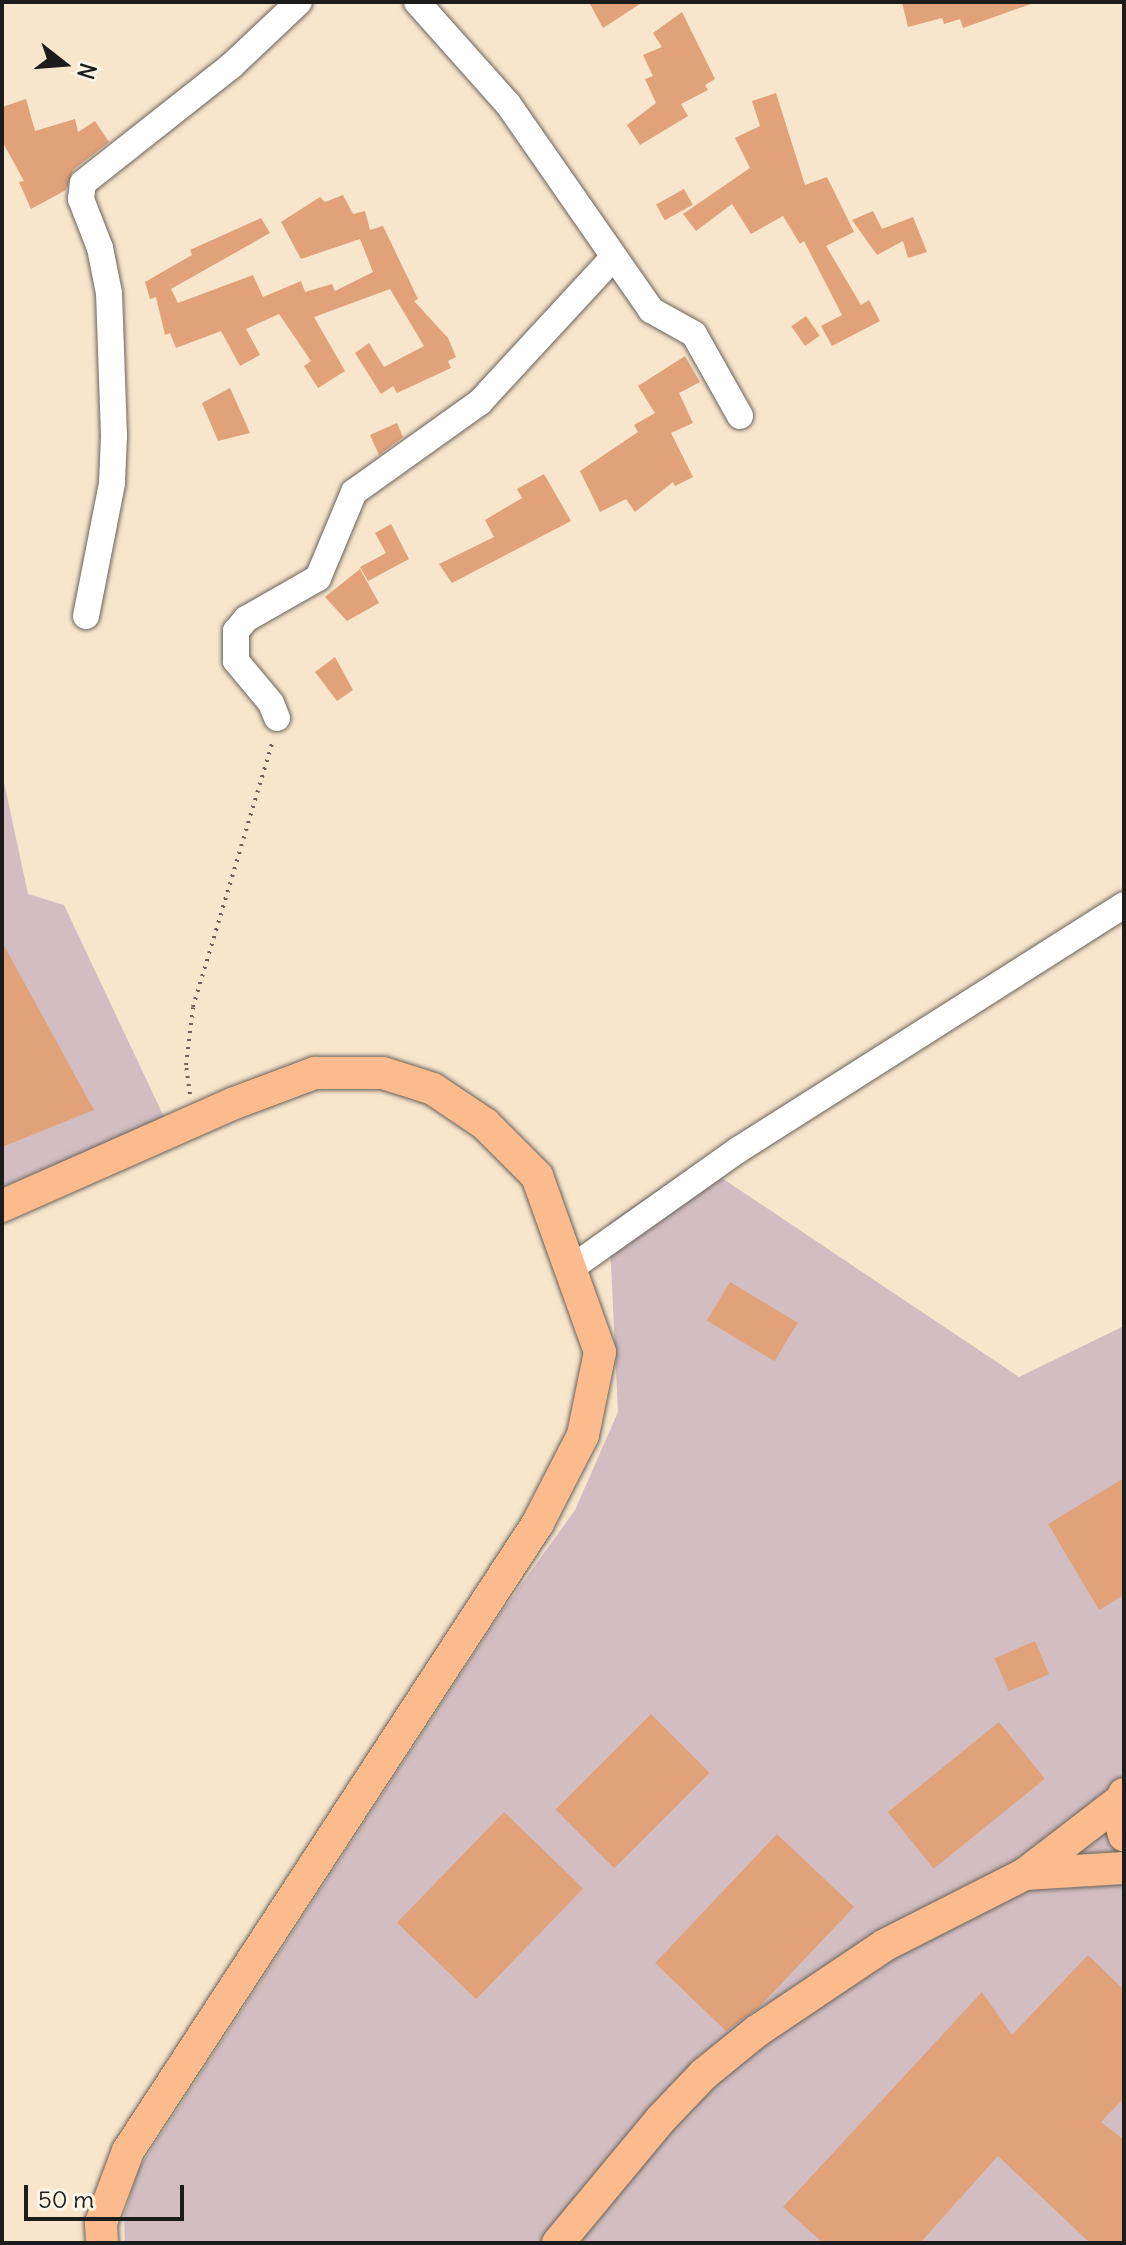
<!DOCTYPE html>
<style>
body{margin:0}
#map{position:relative;width:1126px;height:2245px;overflow:hidden;background:#f7e5cc;font-family:Delius,sans-serif}
div>[style]{position:absolute}
.industrial>*{inset:0;background:#d2bec2}
.building>*{inset:0;background:#e1a27a;transform-origin:0 0}
.path>*{height:4px;margin-top:-2px;transform-origin:0;background:repeating-linear-gradient(90deg,#69625a 0 2px,transparent 0 8px)}
.roads{filter:drop-shadow(0 0 2px #69625a) drop-shadow(0 0 2px #69625a)}
.minor>*{height:26px;margin:-13px;padding:0 13px;transform-origin:13px;border-radius:13px;background:#fff}
.major>*{height:32px;margin:-16px;padding:0 16px;transform-origin:16px;border-radius:16px;background:#fbbb8d}
span{translate:-50% -50%;white-space:nowrap;text-align:center;line-height:1.15;-webkit-text-stroke:6px #fcf5e5;paint-order:stroke}
.frame{position:absolute;inset:0;border:4px solid #1c1c1c;pointer-events:none}
.north{position:absolute;left:24px;top:24px;width:80px;height:80px;-webkit-text-stroke:6px #fcf5e5;paint-order:stroke;rotate:107deg;font-size:22px;font-weight:700;line-height:32px;text-align:center;color:#1c1c1c}
.north::after{content:'';display:block;margin:auto;width:28px;height:36px;background:#1c1c1c;clip-path:polygon(50% 0,100% 100%,50% 72%,0 100%)}
.scale{position:absolute;left:24px;top:2185px;width:160px;height:36px;box-sizing:border-box;border:4px solid #1c1c1c;border-top:0;padding-left:10px;font-size:24px;line-height:28px;white-space:nowrap;color:#1c1c1c;-webkit-text-stroke:6px #fcf5e5;paint-order:stroke}
</style>
<div id="map">
<div class="industrial">
<i style="clip-path:polygon(2px 773px,28px 894px,64px 905px,165px 1119px,2px 1187px)"></i>
<i style="clip-path:polygon(698px 1162px,1019px 1377px,1124px 1326px,1124px 2243px,125px 2243px,124px 2216px,139px 2168px,498px 1617px,575px 1510px,618px 1412px,609px 1223px)"></i>
</div>
<div class="building">
<i style="clip-path:polygon(589px 2px,643px 2px,603px 28px)"></i>
<i style="clip-path:polygon(902px 2px,1030px 2px,1031px 4px,963px 28px,960px 19px,944px 24px,942px 18px,908px 27px)"></i>
<i style="clip-path:polygon(682px 12px,715px 79px,705px 85px,708px 90px,681px 104px,688px 116px,640px 145px,627px 125px,656px 103px,645px 79px,653px 76px,643px 55px,662px 47px,653px 33px)"></i>
<i style="clip-path:polygon(776px 93px,805px 185px,827px 177px,854px 232px,826px 246px,861px 305px,869px 300px,880px 321px,832px 346px,821px 326px,842px 315px,804px 241px,800px 244px,783px 216px,751px 234px,732px 204px,696px 231px,683px 214px,750px 168px,735px 138px,760px 126px,752px 101px)"></i>
<i style="clip-path:polygon(26px 99px,35px 131px,75px 119px,78px 132px,95px 121px,109px 142px,73px 170px,66px 190px,31px 209px,19px 182px,24px 181px,2px 141px,2px 107px)"></i>
<i style="left:684px;top:189px;width:18px;height:32px;rotate:61deg"></i>
<i style="clip-path:polygon(343px 195px,353px 214px,365px 211px,370px 230px,383px 226px,418px 299px,414px 301px,448px 338px,456px 357px,448px 361px,451px 368px,397px 393px,393px 386px,381px 394px,355px 353px,369px 343px,384px 367px,424px 346px,390px 289px,314px 317px,345px 371px,318px 388px,304px 366px,311px 361px,279px 314px,246px 329px,260px 355px,240px 366px,221px 331px,176px 348px,170px 333px,165px 335px,156px 297px,150px 299px,145px 282px,192px 255px,190px 250px,261px 218px,270px 233px,171px 289px,178px 303px,253px 275px,263px 297px,301px 281px,305px 292px,332px 284px,335px 291px,373px 272px,360px 239px,301px 259px,281px 222px,320px 197px,325px 202px)"></i>
<i style="clip-path:polygon(873px 211px,882px 229px,913px 217px,927px 252px,908px 258px,903px 241px,877px 255px,852px 220px)"></i>
<i style="left:806px;top:316px;width:24px;height:18px;rotate:55deg"></i>
<i style="clip-path:polygon(685px 356px,700px 382px,679px 393px,693px 423px,671px 433px,693px 477px,675px 486px,673px 482px,635px 512px,626px 499px,600px 512px,580px 471px,638px 432px,634px 425px,655px 413px,638px 386px)"></i>
<i style="clip-path:polygon(230px 388px,250px 433px,218px 441px,202px 403px)"></i>
<i style="clip-path:polygon(397px 423px,403px 437px,379px 455px,370px 435px)"></i>
<i style="clip-path:polygon(544px 474px,571px 521px,452px 583px,439px 564px,494px 537px,485px 520px,522px 498px,517px 489px)"></i>
<i style="clip-path:polygon(391px 524px,409px 559px,368px 581px,360px 567px,386px 553px,375px 533px)"></i>
<i style="clip-path:polygon(360px 569px,379px 603px,347px 621px,325px 597px)"></i>
<i style="clip-path:polygon(335px 657px,353px 690px,337px 701px,315px 672px)"></i>
<i style="clip-path:polygon(2px 942px,94px 1110px,2px 1147px)"></i>
<i style="left:730px;top:1282px;width:79px;height:45px;rotate:31deg"></i>
<i style="clip-path:polygon(1124px 1478px,1124px 1595px,1099px 1610px,1048px 1524px)"></i>
<i style="left:1035px;top:1641px;width:36px;height:44px;rotate:67deg"></i>
<i style="left:651px;top:1714px;width:83px;height:135px;rotate:45deg"></i>
<i style="left:999px;top:1722px;width:73px;height:143px;rotate:51deg"></i>
<i style="left:504px;top:1812px;width:110px;height:154px;rotate:44deg"></i>
<i style="clip-path:polygon(777px 1834px,854px 1907px,760px 2006px,726px 2031px,655px 1963px)"></i>
<i style="clip-path:polygon(1088px 1955px,1124px 1990px,1124px 2098px,1101px 2122px,1124px 2140px,1124px 2243px,1090px 2243px,998px 2156px,920px 2243px,823px 2243px,783px 2207px,982px 1992px,1012px 2035px)"></i>
</div>
<div class="path">
<i style="left:190px;top:1094px;width:29px;rotate:-98deg"></i>
<i style="left:186px;top:1065px;width:58px;rotate:-83.1deg"></i>
<i style="left:193px;top:1007px;width:279px;rotate:-73.3deg"></i>
</div>
<div class="roads">
<div class="minor">
<i style="left:417px;top:2px;width:137px;rotate:48.3deg"></i>
<i style="left:508px;top:104px;width:251px;rotate:55.2deg"></i>
<i style="left:651px;top:310px;width:49px;rotate:29.2deg"></i>
<i style="left:694px;top:334px;width:94px;rotate:60.7deg"></i>
<i style="left:86px;top:616px;width:136px;rotate:-78.9deg"></i>
<i style="left:112px;top:483px;width:47px;rotate:-87.6deg"></i>
<i style="left:114px;top:436px;width:143px;rotate:-92deg"></i>
<i style="left:109px;top:293px;width:46px;rotate:-101.3deg"></i>
<i style="left:100px;top:248px;width:53px;rotate:-111.2deg"></i>
<i style="left:81px;top:199px;width:16px;rotate:-83deg"></i>
<i style="left:83px;top:183px;width:189px;rotate:-38.3deg"></i>
<i style="left:231px;top:66px;width:93px;rotate:-43.3deg"></i>
<i style="left:277px;top:718px;width:16px;rotate:-112deg"></i>
<i style="left:271px;top:703px;width:55px;rotate:-129.8deg"></i>
<i style="left:236px;top:661px;width:30px;rotate:-90deg"></i>
<i style="left:236px;top:631px;width:16px;rotate:-50deg"></i>
<i style="left:246px;top:619px;width:83px;rotate:-29.7deg"></i>
<i style="left:318px;top:578px;width:93px;rotate:-67.3deg"></i>
<i style="left:354px;top:492px;width:155px;rotate:-35.5deg"></i>
<i style="left:480px;top:402px;width:196px;rotate:-47.3deg"></i>
<i style="left:570px;top:1269px;width:206px;rotate:-35.3deg"></i>
<i style="left:738px;top:1150px;width:457px;rotate:-32.4deg"></i>
</div>
<div class="major">
<i style="left:2px;top:1206px;width:252px;rotate:-23.9deg"></i>
<i style="left:232px;top:1104px;width:89px;rotate:-20.5deg"></i>
<i style="left:315px;top:1073px;width:68px"></i>
<i style="left:383px;top:1073px;width:52px;rotate:17.7deg"></i>
<i style="left:433px;top:1089px;width:63px;rotate:33.9deg"></i>
<i style="left:485px;top:1124px;width:74px;rotate:45deg"></i>
<i style="left:537px;top:1176px;width:187px;rotate:70.3deg"></i>
<i style="left:600px;top:1352px;width:85px;rotate:101.6deg"></i>
<i style="left:583px;top:1435px;width:99px;rotate:117.1deg"></i>
<i style="left:538px;top:1523px;width:750px;rotate:123.14deg"></i>
<i style="left:128px;top:2151px;width:77px;rotate:110.6deg"></i>
<i style="left:101px;top:2223px;width:20px;rotate:87deg"></i>
<i style="left:1124px;top:1794px;width:26px;rotate:99deg"></i>
<i style="left:1120px;top:1820px;width:16px;rotate:75deg"></i>
<i style="left:1025px;top:1874px;width:99px;rotate:-3.5deg"></i>
<i style="left:558px;top:2243px;width:161px;rotate:-50.3deg"></i>
<i style="left:661px;top:2119px;width:62px;rotate:-46.3deg"></i>
<i style="left:704px;top:2074px;width:68px;rotate:-39.1deg"></i>
<i style="left:757px;top:2031px;width:154px;rotate:-33.9deg"></i>
<i style="left:885px;top:1945px;width:157px;rotate:-26.9deg"></i>
<i style="left:1025px;top:1874px;width:121px;rotate:-37.6deg"></i>
</div>
</div>
<div class="frame"></div>
<div class="north">N</div>
<div class="scale">50 m</div>
</div>
